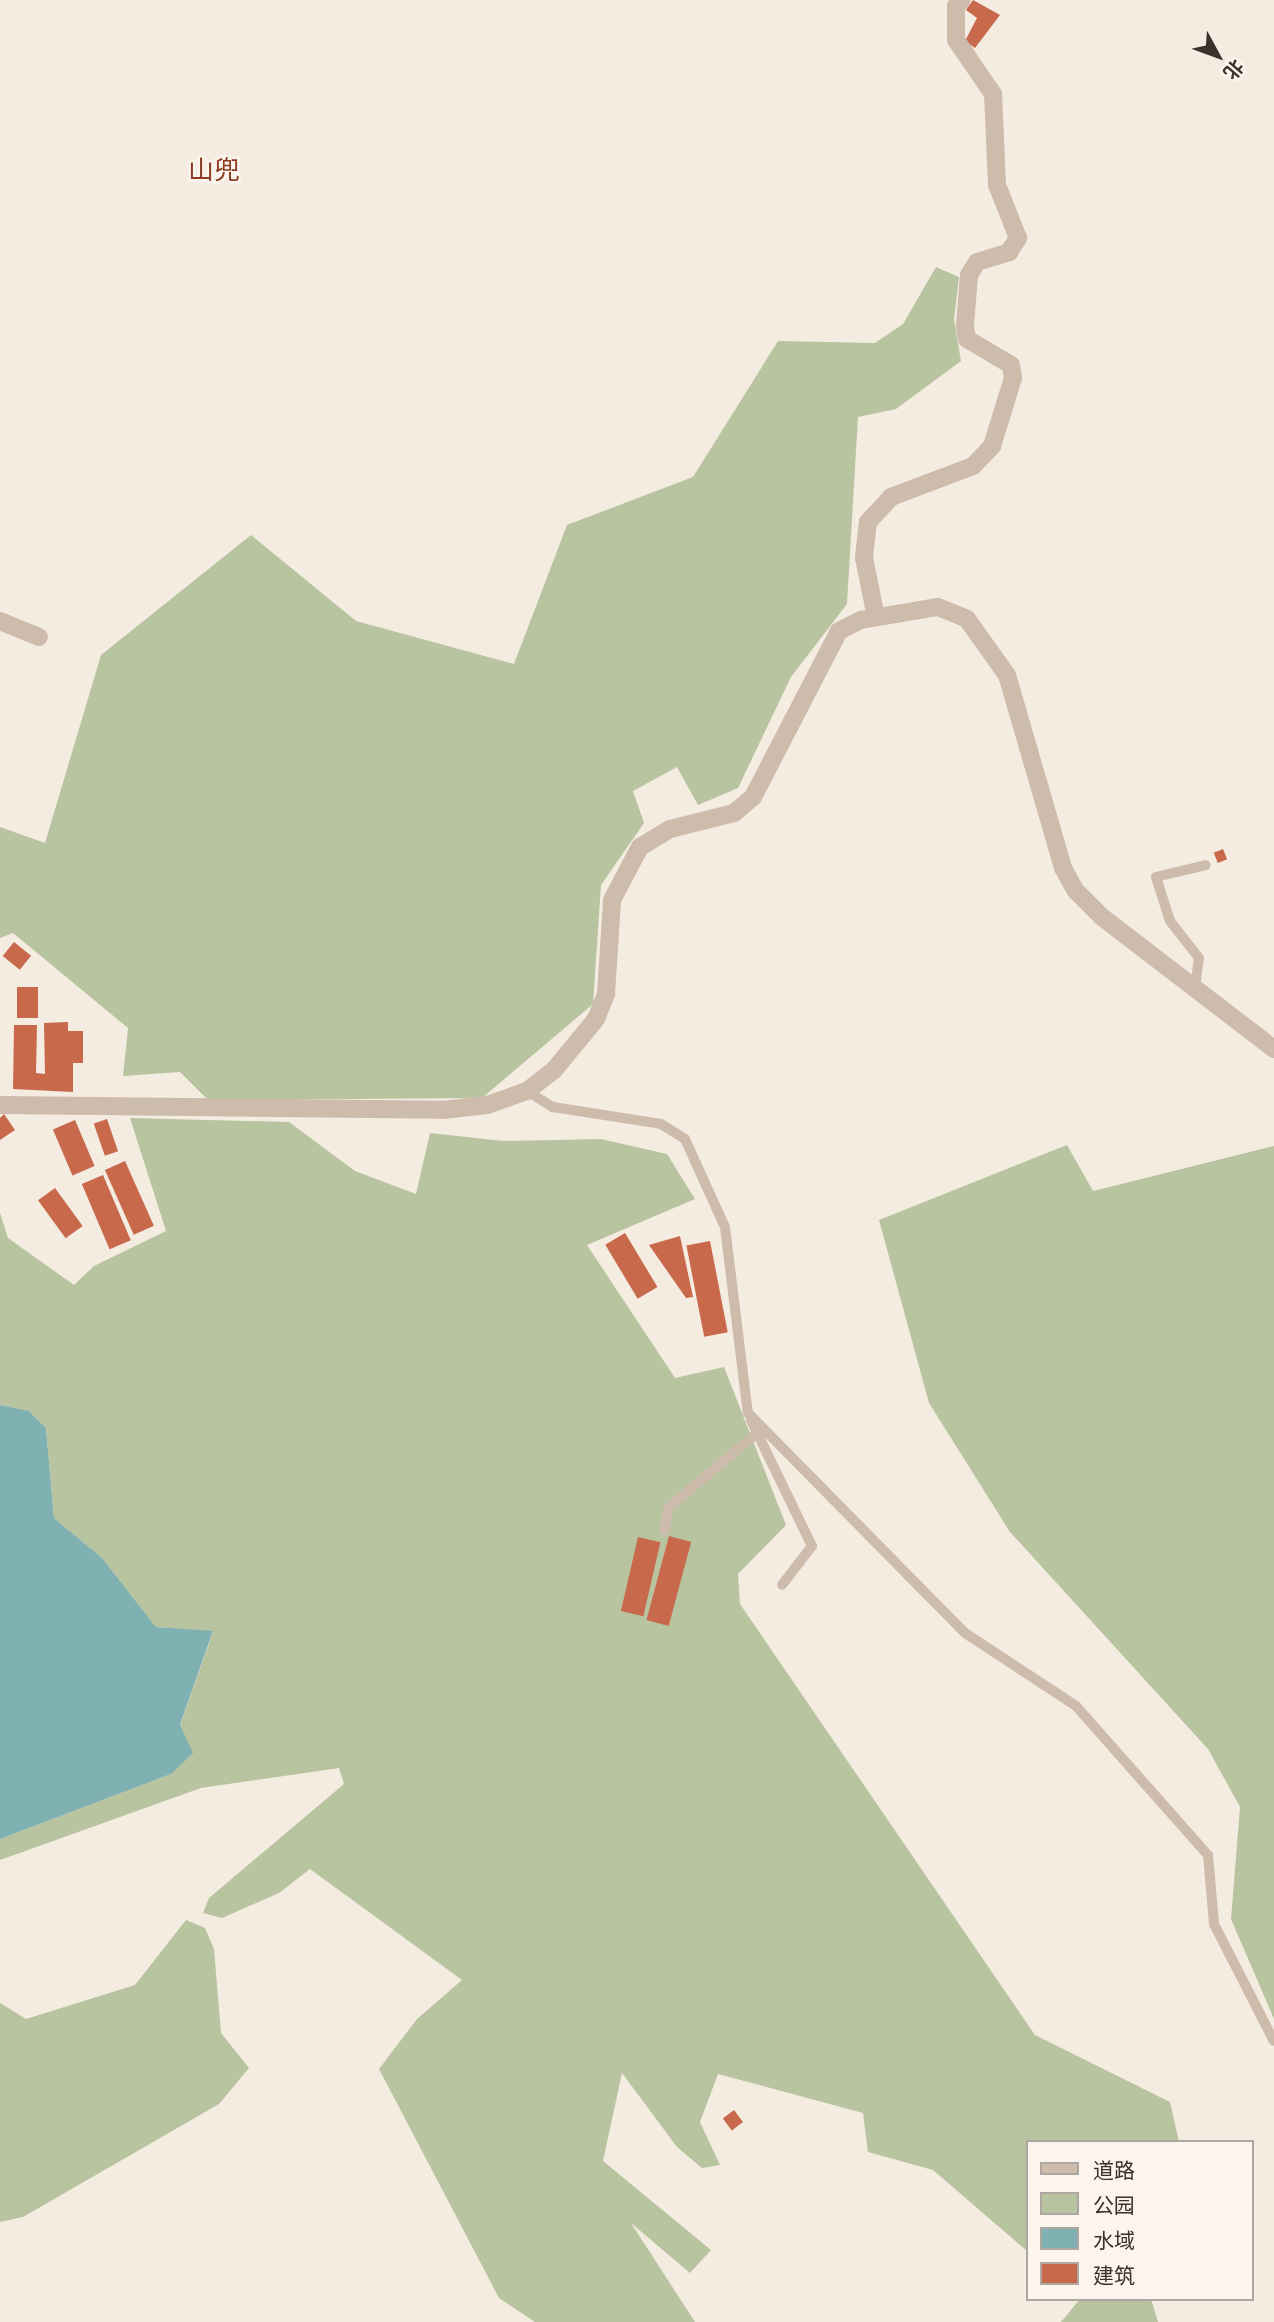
<!DOCTYPE html>
<meta charset="utf-8">
<style>
body{margin:0}
#map{position:relative;width:1274px;height:2322px;overflow:hidden;background:#f4ebe1;font-family:"IBM Plex Sans","Noto Sans SC",sans-serif}
div>[style]{position:absolute}
.green>*{inset:0;background:#b8c4a0}
.water>*{inset:0;background:#7fb0b2}
.building>*{inset:0;background:#c8694b;transform-origin:0 0}
.service>*{height:10px;margin:-5px;padding:0 5px;transform-origin:5px;border-radius:5px;background:#cdbbac}
.minor>*{height:18px;margin:-9px;padding:0 9px;transform-origin:9px;border-radius:9px;background:#cdbbac}
.tertiary>*{height:18px;margin:-9px;padding:0 9px;transform-origin:9px;border-radius:9px;background:#cdbbac}
span{translate:-50% -50%;white-space:nowrap;text-align:center;line-height:1.15;-webkit-text-stroke:5px #fbf5ee;paint-order:stroke}
.quarter-label{font-size:26px;color:#8c3b22}
.legend{position:absolute;left:1026px;top:2140px;width:228px;height:161px;box-sizing:border-box;background:#fbf5ee;border:2px solid #aea6a0;margin:0;padding:9px 12px;list-style:none;font-size:21px;color:#3b302b}
.legend li{display:flex;align-items:center;gap:14px;height:35px}
.legend b{width:35px;border:2px solid #aea6a0}
.north{position:absolute;left:1183px;top:21px;width:70px;height:70px;-webkit-text-stroke:5px #fbf5ee;paint-order:stroke;rotate:131deg;font-size:19px;font-weight:700;line-height:28px;text-align:center;color:#3b302b}
.north::after{content:'';display:block;margin:auto;width:24px;height:32px;background:#3b302b;clip-path:polygon(50% 0,100% 100%,50% 72%,0 100%)}
</style>
<div id="map">
<div class="green">
<i style="clip-path:polygon(936px 267px,959px 277px,954px 319px,961px 361px,896px 409px,858px 417px,847px 604px,791px 677px,738px 788px,698px 805px,677px 767px,633px 791px,644px 823px,601px 885px,593px 1004px,482px 1098px,208px 1100px,180px 1072px,123px 1076px,128px 1028px,13px 933px,0 938px,0 827px,45px 843px,101px 655px,251px 535px,356px 621px,514px 664px,567px 525px,693px 477px,778px 341px,875px 343px,903px 324px)"></i>
<i style="clip-path:polygon(130px 1118px,289px 1122px,355px 1171px,416px 1194px,430px 1133px,503px 1141px,601px 1139px,667px 1154px,695px 1199px,587px 1245px,675px 1378px,724px 1367px,786px 1525px,738px 1574px,740px 1604px,1035px 2035px,1170px 2102px,1179px 2142px,1027px 2142px,1027px 2251px,933px 2170px,868px 2152px,863px 2113px,718px 2074px,700px 2122px,720px 2165px,702px 2168px,677px 2147px,622px 2073px,603px 2161px,711px 2250px,690px 2273px,631px 2223px,695px 2322px,535px 2322px,499px 2298px,379px 2069px,417px 2019px,462px 1980px,310px 1869px,279px 1893px,222px 1918px,203px 1913px,209px 1898px,344px 1784px,339px 1768px,201px 1788px,0 1860px,0 1839px,171px 1774px,180px 1726px,213px 1632px,156px 1627px,102px 1558px,54px 1518px,46px 1428px,29px 1411px,0 1405px,0 1213px,8px 1238px,74px 1285px,94px 1266px,166px 1231px)"></i>
<i style="clip-path:polygon(1067px 1145px,1093px 1191px,1274px 1146px,1274px 2019px,1231px 1919px,1240px 1807px,1208px 1749px,1010px 1532px,929px 1403px,879px 1220px)"></i>
<i style="clip-path:polygon(186px 1920px,205px 1928px,214px 1949px,221px 2033px,249px 2068px,219px 2104px,23px 2217px,0 2222px,0 2003px,26px 2019px,135px 1985px)"></i>
<i style="clip-path:polygon(1080px 2299px,1151px 2299px,1158px 2322px,1061px 2322px)"></i>
</div>
<div class="water">
<i style="clip-path:polygon(0 1405px,29px 1411px,46px 1428px,54px 1518px,102px 1558px,156px 1627px,213px 1631px,180px 1725px,193px 1753px,171px 1774px,0 1839px)"></i>
</div>
<div class="building">
<i style="clip-path:polygon(973px 0,1000px 15px,975px 48px,965px 41px,977px 18px,966px 10px)"></i>
<i style="left:1223px;top:849px;width:11px;height:10px;rotate:68deg"></i>
<i style="left:14px;top:942px;width:22px;height:18px;rotate:39deg"></i>
<i style="left:17px;top:987px;width:21px;height:31px"></i>
<i style="clip-path:polygon(68px 1022px,68px 1031px,83px 1031px,83px 1063px,73px 1063px,73px 1092px,13px 1089px,14px 1025px,37px 1025px,36px 1073px,45px 1074px,44px 1023px)"></i>
<i style="clip-path:polygon(4px 1114px,15px 1130px,0 1140px,0 1118px)"></i>
<i style="left:107px;top:1119px;width:34px;height:14px;rotate:71deg"></i>
<i style="left:75px;top:1120px;width:50px;height:24px;rotate:67deg"></i>
<i style="left:125px;top:1161px;width:71px;height:22px;rotate:66deg"></i>
<i style="left:103px;top:1175px;width:71px;height:23px;rotate:67deg"></i>
<i style="left:55px;top:1188px;width:47px;height:21px;rotate:54deg"></i>
<i style="left:625px;top:1233px;width:63px;height:23px;rotate:59deg"></i>
<i style="clip-path:polygon(680px 1236px,693px 1297px,686px 1298px,649px 1245px)"></i>
<i style="left:710px;top:1241px;width:93px;height:24px;rotate:79deg"></i>
<i style="left:669px;top:1536px;width:23px;height:87px;rotate:15deg"></i>
<i style="left:638px;top:1537px;width:23px;height:76px;rotate:13deg"></i>
<i style="left:734px;top:2110px;width:15px;height:14px;rotate:53deg"></i>
</div>
<div class="service">
<i style="left:1195px;top:989px;width:31px;rotate:-83deg"></i>
<i style="left:1199px;top:958px;width:47px;rotate:-128.1deg"></i>
<i style="left:1170px;top:921px;width:46px;rotate:-107.7deg"></i>
<i style="left:1156px;top:877px;width:51px;rotate:-13.5deg"></i>
<i style="left:527px;top:1091px;width:31px;rotate:32deg"></i>
<i style="left:553px;top:1107px;width:109px;rotate:8.9deg"></i>
<i style="left:661px;top:1124px;width:28px;rotate:32deg"></i>
<i style="left:685px;top:1139px;width:97px;rotate:65.6deg"></i>
<i style="left:725px;top:1227px;width:187px;rotate:83deg"></i>
<i style="left:748px;top:1413px;width:309px;rotate:45.4deg"></i>
<i style="left:965px;top:1633px;width:133px;rotate:33.3deg"></i>
<i style="left:1076px;top:1706px;width:199px;rotate:48.5deg"></i>
<i style="left:1208px;top:1855px;width:69px;rotate:85deg"></i>
<i style="left:1214px;top:1924px;width:131px;rotate:62.9deg"></i>
<i style="left:751px;top:1420px;width:140px;rotate:64.2deg"></i>
<i style="left:812px;top:1546px;width:49px;rotate:127.6deg"></i>
<i style="left:665px;top:1530px;width:22px;rotate:-82deg"></i>
<i style="left:668px;top:1508px;width:116px;rotate:-40.1deg"></i>
</div>
<div class="minor">
<i style="left:876px;top:617px;width:60px;rotate:-101.5deg"></i>
<i style="left:864px;top:558px;width:36px;rotate:-84deg"></i>
<i style="left:868px;top:522px;width:34px;rotate:-47deg"></i>
<i style="left:891px;top:497px;width:88px;rotate:-20.7deg"></i>
<i style="left:973px;top:466px;width:28px;rotate:-46deg"></i>
<i style="left:992px;top:446px;width:71px;rotate:-72.8deg"></i>
<i style="left:1013px;top:378px;width:13px;rotate:-99deg"></i>
<i style="left:1011px;top:365px;width:51px;rotate:-149.4deg"></i>
<i style="left:967px;top:339px;width:13px;rotate:-99deg"></i>
<i style="left:965px;top:326px;width:51px;rotate:-85.5deg"></i>
<i style="left:969px;top:275px;width:15px;rotate:-58deg"></i>
<i style="left:977px;top:262px;width:34px;rotate:-17deg"></i>
<i style="left:1009px;top:252px;width:17px;rotate:-57deg"></i>
<i style="left:1018px;top:238px;width:57px;rotate:-111.6deg"></i>
<i style="left:997px;top:185px;width:91px;rotate:-92.5deg"></i>
<i style="left:993px;top:94px;width:65px;rotate:-124.4deg"></i>
<i style="left:956px;top:40px;width:34px;rotate:-90deg"></i>
<i style="left:956px;top:6px;width:8px;rotate:-45deg"></i>
<i style="left:0;top:621px;width:42px;rotate:22.3deg"></i>
</div>
<div class="tertiary">
<i style="left:0;top:1105px;width:443px;rotate:0.6deg"></i>
<i style="left:443px;top:1110px;width:44px;rotate:-6.5deg"></i>
<i style="left:487px;top:1105px;width:42px;rotate:-19.3deg"></i>
<i style="left:527px;top:1091px;width:34px;rotate:-38deg"></i>
<i style="left:554px;top:1070px;width:66px;rotate:-50.5deg"></i>
<i style="left:596px;top:1019px;width:27px;rotate:-68deg"></i>
<i style="left:606px;top:994px;width:94px;rotate:-86.3deg"></i>
<i style="left:612px;top:900px;width:60px;rotate:-62.2deg"></i>
<i style="left:640px;top:847px;width:35px;rotate:-31deg"></i>
<i style="left:670px;top:829px;width:66px;rotate:-14deg"></i>
<i style="left:734px;top:813px;width:25px;rotate:-40deg"></i>
<i style="left:753px;top:797px;width:187px;rotate:-62.6deg"></i>
<i style="left:839px;top:631px;width:25px;rotate:-27deg"></i>
<i style="left:861px;top:620px;width:78px;rotate:-9.6deg"></i>
<i style="left:938px;top:607px;width:31px;rotate:22deg"></i>
<i style="left:967px;top:619px;width:69px;rotate:54.5deg"></i>
<i style="left:1007px;top:675px;width:201px;rotate:73.8deg"></i>
<i style="left:1063px;top:868px;width:26px;rotate:61deg"></i>
<i style="left:1076px;top:891px;width:37px;rotate:45deg"></i>
<i style="left:1102px;top:917px;width:217px;rotate:37.5deg"></i>
</div>
<div class="quarter-label">
<span style="left:214px;top:170px">山兜</span>
</div>
<ul class="legend">
<li><b style="height:9px;background:#cdbbac"></b>道路</li>
<li><b style="height:19px;background:#b8c4a0"></b>公园</li>
<li><b style="height:19px;background:#7fb0b2"></b>水域</li>
<li><b style="height:19px;background:#c8694b"></b>建筑</li>
</ul>
<div class="north">北</div>
</div>
